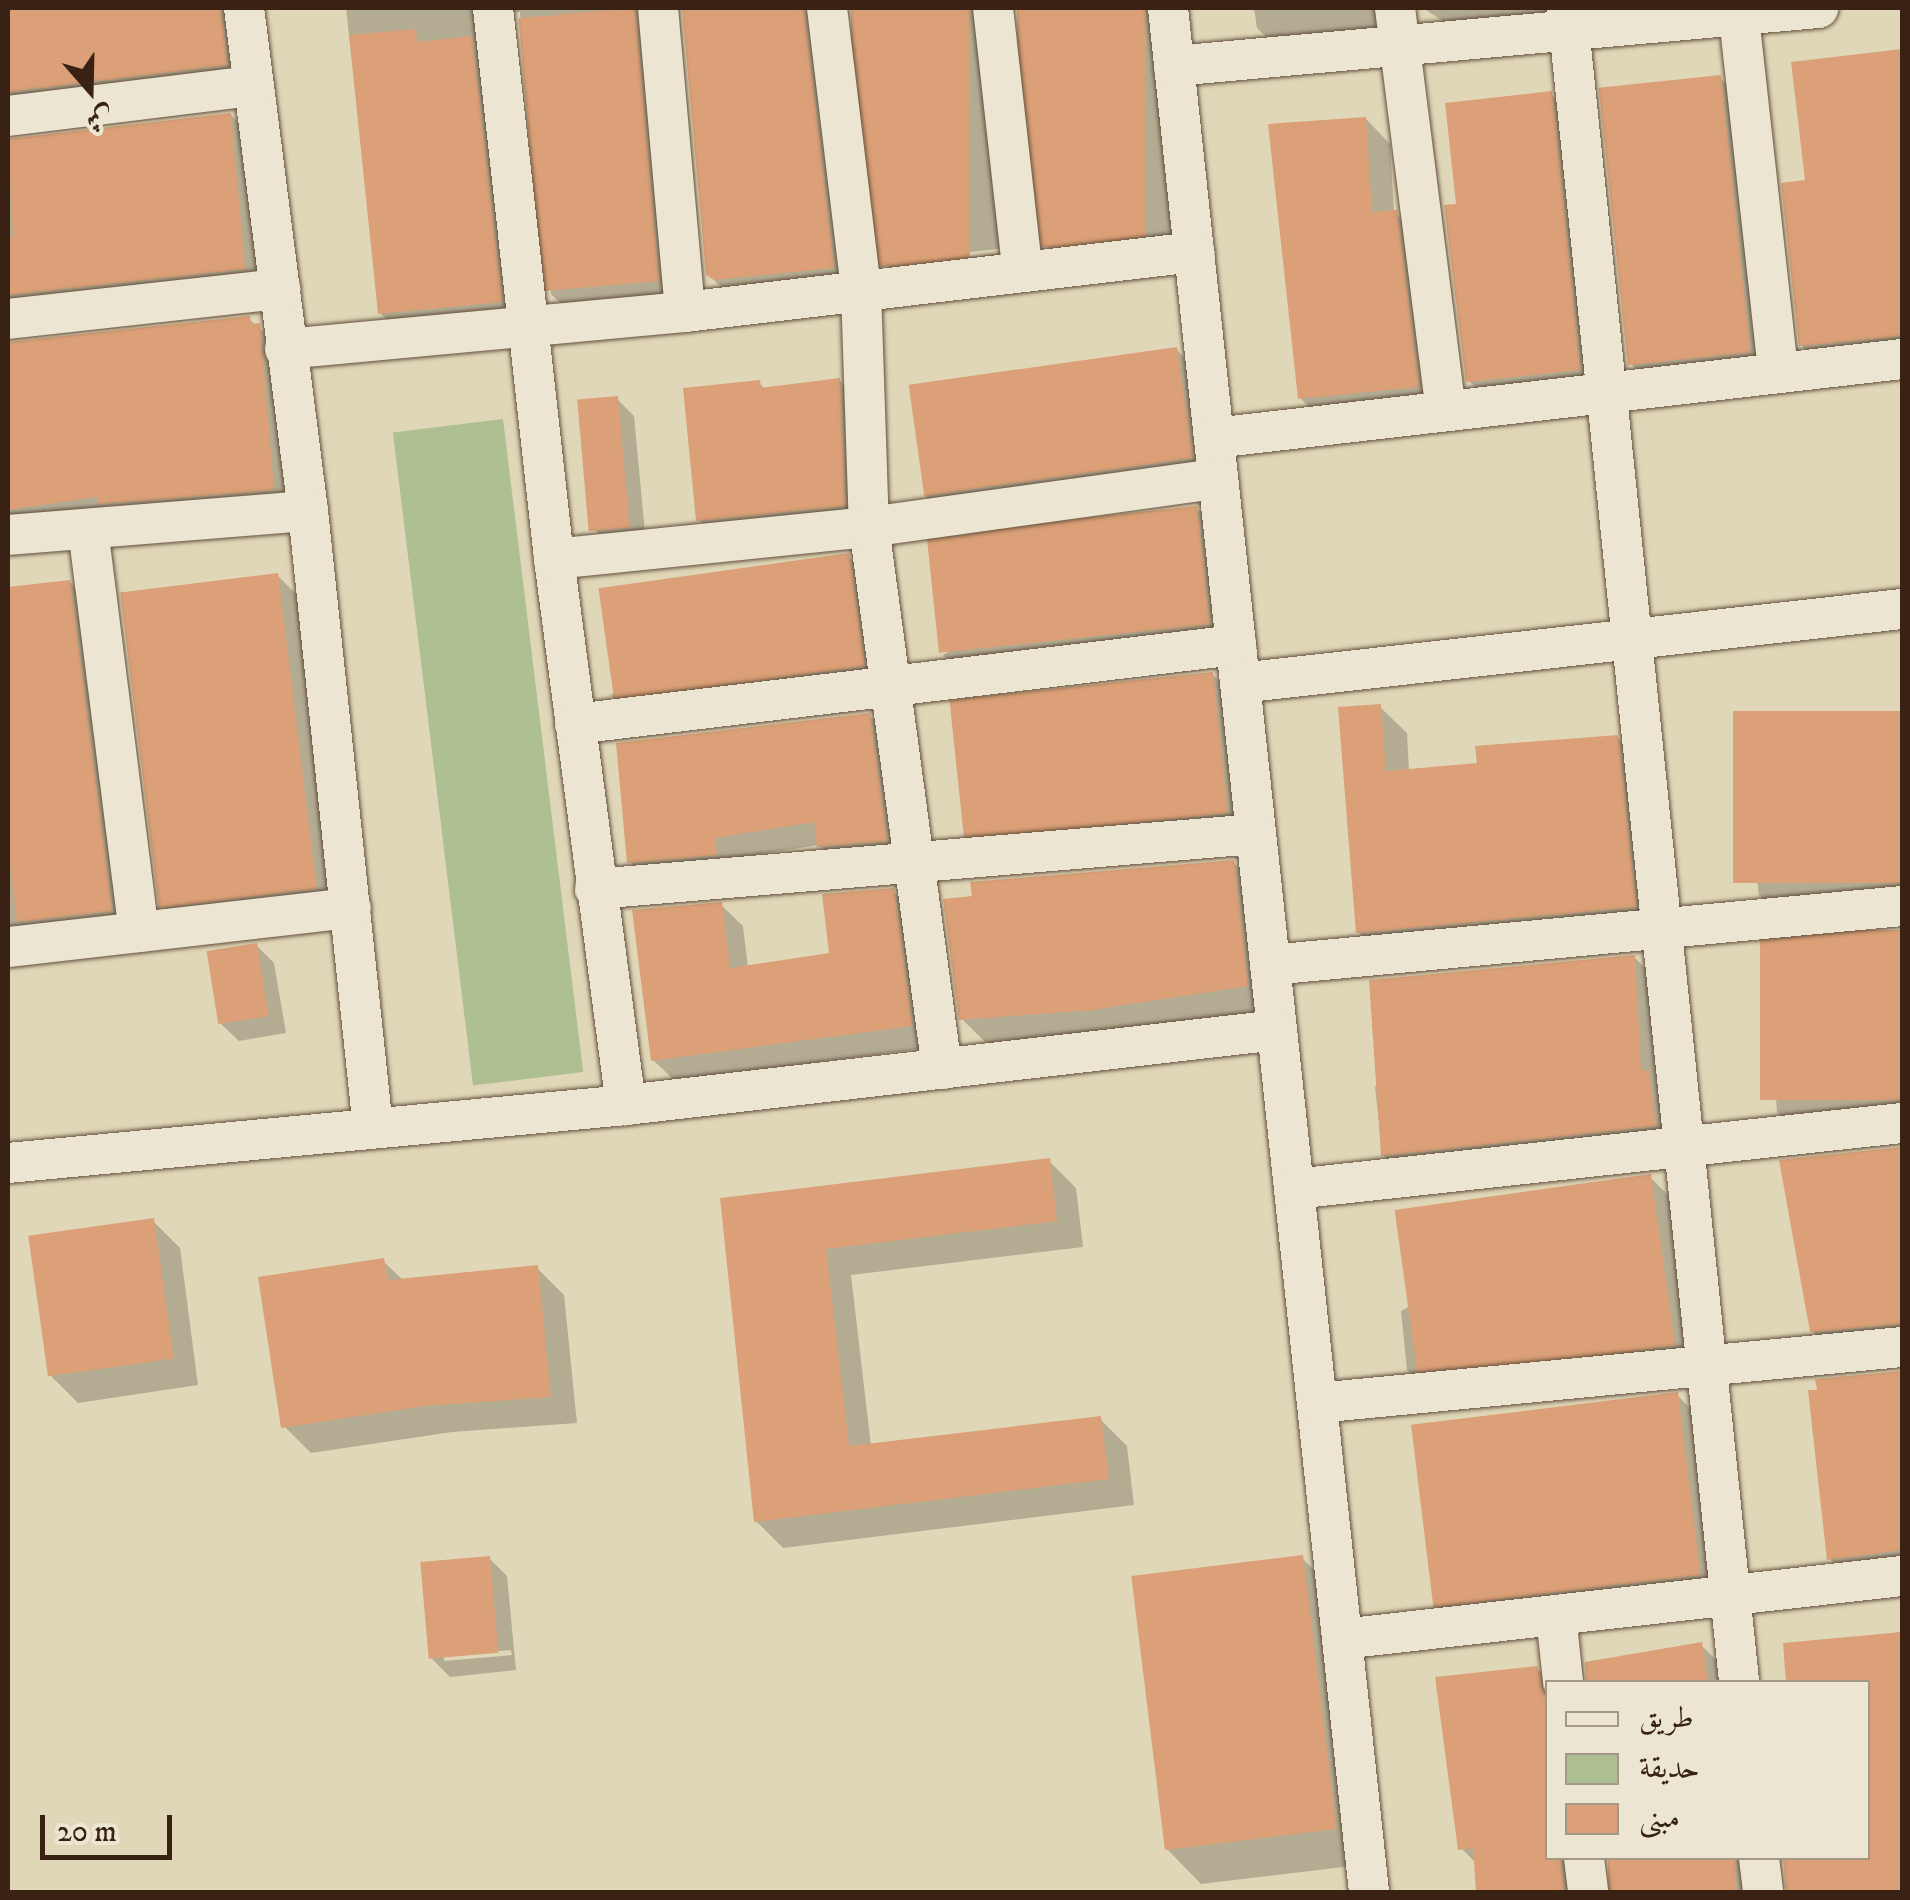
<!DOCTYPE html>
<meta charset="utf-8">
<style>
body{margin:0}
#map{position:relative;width:1910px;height:1900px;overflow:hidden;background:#e0d7b8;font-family:"IM FELL DW Pica",Amiri,serif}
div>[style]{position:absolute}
.green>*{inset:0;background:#aebf92;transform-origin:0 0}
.shadow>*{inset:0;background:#0003}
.building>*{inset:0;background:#dba077;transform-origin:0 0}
.roads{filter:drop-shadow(0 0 2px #634f3d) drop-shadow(0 0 2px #634f3d)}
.minor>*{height:40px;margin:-20px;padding:0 20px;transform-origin:20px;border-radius:20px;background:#ebe5d1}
span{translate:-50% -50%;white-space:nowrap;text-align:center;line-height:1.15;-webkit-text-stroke:8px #ebe5d1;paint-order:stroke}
.frame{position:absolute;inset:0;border:10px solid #392214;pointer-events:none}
.legend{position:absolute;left:1545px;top:1680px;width:325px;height:180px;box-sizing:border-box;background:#ebe5d1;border:2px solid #a49785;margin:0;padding:12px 18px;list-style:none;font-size:30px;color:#392214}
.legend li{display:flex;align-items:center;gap:20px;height:50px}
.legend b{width:50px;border:2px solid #a49785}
.north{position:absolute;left:40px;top:40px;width:100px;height:100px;-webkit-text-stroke:8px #ebe5d1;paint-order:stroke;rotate:160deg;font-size:28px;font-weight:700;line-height:40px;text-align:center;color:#392214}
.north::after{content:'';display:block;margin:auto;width:35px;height:45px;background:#392214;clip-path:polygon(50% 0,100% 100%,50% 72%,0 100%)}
.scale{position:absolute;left:40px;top:1815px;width:132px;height:45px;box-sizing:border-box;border:5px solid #392214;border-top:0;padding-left:12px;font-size:30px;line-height:35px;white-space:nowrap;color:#392214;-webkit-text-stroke:8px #ebe5d1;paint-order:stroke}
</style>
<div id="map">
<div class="green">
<i style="left:503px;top:419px;width:658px;height:111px;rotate:83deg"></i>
</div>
<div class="shadow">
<i style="clip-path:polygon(8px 8px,239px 8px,247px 86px,8px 133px)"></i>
<i style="clip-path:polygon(evenodd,346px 8px,1170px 8px,1192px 256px,1071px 270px,1046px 245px,1019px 8px,1003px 15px,1021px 276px,910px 288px,884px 262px,854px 8px,837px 15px,859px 292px,734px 300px,708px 274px,684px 9px,669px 14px,683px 306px,577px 320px,551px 294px,520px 12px,504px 14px,526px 327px,406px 339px,380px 313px,346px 8px,1008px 248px,1009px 253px,903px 264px,903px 259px,1008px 248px)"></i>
<i style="clip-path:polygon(1254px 8px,1405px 8px,1390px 31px,1276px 47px,1257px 28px)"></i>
<i style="clip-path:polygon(1423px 8px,1577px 8px,1455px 29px)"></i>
<i style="clip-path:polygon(1902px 51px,1902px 364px,1828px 372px,1801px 345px,1808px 182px,1794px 64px)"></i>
<i style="clip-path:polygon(1720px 78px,1744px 102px,1775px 376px,1654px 387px,1630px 363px)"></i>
<i style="clip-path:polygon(1551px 94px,1578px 121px,1606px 396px,1496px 408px,1469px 381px,1458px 206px)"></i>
<i style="clip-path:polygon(231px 115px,252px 136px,265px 289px,8px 329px,8px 141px)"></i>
<i style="clip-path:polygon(1366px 119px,1390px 144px,1394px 212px,1420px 237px,1442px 411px,1325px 422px,1300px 398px)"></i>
<i style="clip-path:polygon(249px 319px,280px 347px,294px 510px,8px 533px,8px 345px)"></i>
<i style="clip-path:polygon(1176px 349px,1203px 376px,1218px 485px,951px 521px,924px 495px)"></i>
<i style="clip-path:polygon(839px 380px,866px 407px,870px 532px,726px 546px,699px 520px,759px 383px,766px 390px)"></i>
<i style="clip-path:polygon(617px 399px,634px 416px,646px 543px,612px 547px,595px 530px)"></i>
<i style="clip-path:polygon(1196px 508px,1223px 535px,1234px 651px,970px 682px,943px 655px)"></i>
<i style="clip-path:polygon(848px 556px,865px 573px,880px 683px,628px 713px,611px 695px)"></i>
<i style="clip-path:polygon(277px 575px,304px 602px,344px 914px,189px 932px,162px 905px)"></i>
<i style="clip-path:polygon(70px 582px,95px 608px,136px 936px,8px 960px,8px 590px)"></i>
<i style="clip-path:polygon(1212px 674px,1239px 701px,1252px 839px,994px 860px,967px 833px)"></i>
<i style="clip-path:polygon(1380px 707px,1407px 733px,1409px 771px,1479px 765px,1617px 737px,1643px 764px,1661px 933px,1385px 958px,1358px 932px)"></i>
<i style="clip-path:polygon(1902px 713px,1902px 908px,1783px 919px,1759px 895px,1737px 728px)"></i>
<i style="clip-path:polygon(869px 715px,890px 737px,907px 861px,841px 867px,819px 845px,735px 858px,650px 883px,629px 861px)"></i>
<i style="clip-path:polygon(1233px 862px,1260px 889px,1274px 1012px,989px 1046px,962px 1019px)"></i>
<i style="clip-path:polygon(893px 891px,914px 912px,933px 1047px,675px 1081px,653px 1060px,721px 905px,743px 926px,748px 968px,832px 956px)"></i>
<i style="clip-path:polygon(1902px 932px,1902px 1125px,1801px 1136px,1777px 1112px,1764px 945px)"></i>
<i style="clip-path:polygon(256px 945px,274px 963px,286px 1033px,239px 1041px,221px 1024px)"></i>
<i style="clip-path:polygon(1634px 957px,1657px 980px,1677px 1148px,1406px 1177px,1383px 1155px,1375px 1087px)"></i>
<i style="clip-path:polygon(1902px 1149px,1902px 1349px,1837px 1355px,1812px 1331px,1782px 1162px)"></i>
<i style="clip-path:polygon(1049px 1161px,1076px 1188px,1083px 1247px,851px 1275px,871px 1446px,1100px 1419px,1127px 1446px,1134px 1505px,783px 1548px,756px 1521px,723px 1200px)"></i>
<i style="clip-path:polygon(1650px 1177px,1673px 1200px,1696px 1367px,1430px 1392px,1407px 1370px,1401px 1311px)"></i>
<i style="clip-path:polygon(153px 1221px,180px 1248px,198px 1385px,78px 1403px,51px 1376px)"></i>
<i style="clip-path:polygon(383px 1261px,404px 1281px,537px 1268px,564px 1295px,577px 1423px,452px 1432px,311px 1453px,284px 1426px)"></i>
<i style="clip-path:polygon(1902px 1371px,1902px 1577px,1854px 1584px,1830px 1559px,1818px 1381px)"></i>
<i style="clip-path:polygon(1677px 1395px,1704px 1422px,1726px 1601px,1459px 1631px,1433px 1604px)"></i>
<i style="clip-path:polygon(evenodd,489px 1558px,507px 1576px,516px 1670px,450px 1677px,432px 1659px,489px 1558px,511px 1650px,512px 1655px,444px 1661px,444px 1656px,511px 1650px)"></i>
<i style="clip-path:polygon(1302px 1558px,1337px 1593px,1369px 1864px,1201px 1884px,1166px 1848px)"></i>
<i style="clip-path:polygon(1902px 1632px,1902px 1892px,1788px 1892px,1786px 1860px,1770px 1862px,1761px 1892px,1613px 1892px,1608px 1858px,1593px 1864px,1585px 1892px,1479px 1892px,1477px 1864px,1461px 1848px,1536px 1668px,1551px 1682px,1548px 1858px,1868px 1858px,1868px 1682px,1788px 1682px,1785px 1645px)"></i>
<i style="clip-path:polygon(1701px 1645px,1725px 1669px,1727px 1682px,1587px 1682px,1587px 1664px)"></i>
</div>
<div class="building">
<i style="clip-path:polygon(8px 8px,221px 8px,227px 65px,8px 92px)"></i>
<i style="left:635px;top:8px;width:274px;height:117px;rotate:85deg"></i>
<i style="clip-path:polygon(682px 8px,804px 8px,834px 268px,714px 280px,706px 275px)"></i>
<i style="left:851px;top:8px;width:119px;height:258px"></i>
<i style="left:1017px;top:8px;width:128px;height:239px"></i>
<i style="clip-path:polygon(416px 29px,417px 42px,472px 36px,502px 302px,378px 314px,349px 35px)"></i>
<i style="clip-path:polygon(1902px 49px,1902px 336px,1799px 346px,1781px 183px,1805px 180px,1791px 62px)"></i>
<i style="left:1721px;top:75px;width:279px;height:123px;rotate:84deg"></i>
<i style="clip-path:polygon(1552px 91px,1580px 370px,1466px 382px,1444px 205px,1456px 204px,1445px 103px)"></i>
<i style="clip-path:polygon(231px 113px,245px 269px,8px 295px,8px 238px,13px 237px,8px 139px)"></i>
<i style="clip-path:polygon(1366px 117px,1372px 212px,1397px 210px,1419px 387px,1298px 399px,1268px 124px)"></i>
<i style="clip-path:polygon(250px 316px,251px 324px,260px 323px,274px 490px,98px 504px,97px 497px,8px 510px,8px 342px)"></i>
<i style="left:1177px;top:347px;width:112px;height:271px;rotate:82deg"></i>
<i style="clip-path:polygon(840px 378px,845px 506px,696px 521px,683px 388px,760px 380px,761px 388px)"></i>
<i style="left:618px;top:396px;width:132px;height:41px;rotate:85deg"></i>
<i style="left:1197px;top:506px;width:119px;height:272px;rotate:84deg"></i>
<i style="left:849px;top:553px;width:114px;height:253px;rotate:82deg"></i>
<i style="left:278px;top:573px;width:318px;height:159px;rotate:83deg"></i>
<i style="clip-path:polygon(70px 580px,112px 911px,17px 922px,8px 846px,8px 587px)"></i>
<i style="left:1213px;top:672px;width:142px;height:265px;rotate:84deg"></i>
<i style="clip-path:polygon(1381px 704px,1386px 771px,1477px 763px,1475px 746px,1618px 735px,1636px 907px,1356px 933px,1338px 707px)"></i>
<i style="left:1902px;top:711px;width:172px;height:169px;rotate:90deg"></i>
<i style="clip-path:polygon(870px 713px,887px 841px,817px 847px,814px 822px,715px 838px,717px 855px,627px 863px,616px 743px)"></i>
<i style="clip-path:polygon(1234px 860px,1248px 986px,1092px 1010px,959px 1020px,943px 899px,972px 896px,970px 882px)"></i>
<i style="clip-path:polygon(894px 888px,912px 1026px,651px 1061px,632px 910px,722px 902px,730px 968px,829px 953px,822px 894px)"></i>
<i style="left:1902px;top:930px;width:170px;height:142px;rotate:90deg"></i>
<i style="left:257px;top:943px;width:74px;height:51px;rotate:81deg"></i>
<i style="clip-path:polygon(1635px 955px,1641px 1071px,1649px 1070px,1656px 1126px,1381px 1156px,1369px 980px)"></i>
<i style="clip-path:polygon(1902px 1147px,1902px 1324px,1810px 1332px,1779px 1160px)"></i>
<i style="clip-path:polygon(1050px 1158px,1057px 1221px,826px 1249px,849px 1446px,1101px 1416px,1109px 1479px,754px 1522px,720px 1198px)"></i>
<i style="left:1651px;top:1174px;width:173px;height:259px;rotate:82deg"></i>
<i style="left:154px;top:1218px;width:142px;height:127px;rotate:82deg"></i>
<i style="clip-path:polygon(384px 1258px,388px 1280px,538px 1265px,551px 1397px,424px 1406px,281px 1428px,258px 1277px)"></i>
<i style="clip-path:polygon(1902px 1371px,1902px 1550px,1827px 1560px,1808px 1390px,1817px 1390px,1815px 1379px)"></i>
<i style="left:1678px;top:1392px;width:184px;height:269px;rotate:83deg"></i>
<i style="left:1303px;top:1555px;width:276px;height:173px;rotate:83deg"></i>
<i style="left:490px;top:1556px;width:97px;height:70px;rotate:85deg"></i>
<i style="clip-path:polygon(1902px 1632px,1902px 1892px,1786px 1892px,1783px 1858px,1868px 1858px,1868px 1682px,1786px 1682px,1783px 1643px)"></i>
<i style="clip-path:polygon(1702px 1642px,1708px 1682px,1586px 1682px,1585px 1662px)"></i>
<i style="clip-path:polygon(1537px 1666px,1548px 1699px,1548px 1858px,1561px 1858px,1564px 1892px,1476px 1892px,1473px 1848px,1458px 1850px,1435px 1677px)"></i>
<i style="left:1608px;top:1858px;width:128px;height:34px"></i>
</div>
<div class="roads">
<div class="minor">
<i style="left:244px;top:8px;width:507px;rotate:82.75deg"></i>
<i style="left:308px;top:511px;width:620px;rotate:83.99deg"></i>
<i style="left:493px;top:8px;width:554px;rotate:83.68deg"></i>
<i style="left:554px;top:559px;width:551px;rotate:82.49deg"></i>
<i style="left:658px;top:8px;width:305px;rotate:84.9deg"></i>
<i style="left:827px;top:8px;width:283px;rotate:83.1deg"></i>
<i style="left:861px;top:289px;width:238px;rotate:88.1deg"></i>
<i style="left:869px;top:527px;width:547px;rotate:82.33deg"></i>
<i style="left:993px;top:8px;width:262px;rotate:83.6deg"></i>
<i style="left:1168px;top:8px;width:1895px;rotate:83.91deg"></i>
<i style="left:1395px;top:8px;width:405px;rotate:82.8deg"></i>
<i style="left:1567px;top:8px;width:1683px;rotate:84.13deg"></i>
<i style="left:1738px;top:8px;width:367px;rotate:83.7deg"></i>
<i style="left:1174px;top:66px;width:647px;rotate:-5.15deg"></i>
<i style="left:8px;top:116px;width:247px;rotate:-7deg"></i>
<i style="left:8px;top:319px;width:274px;rotate:-6.3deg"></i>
<i style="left:285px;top:349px;width:402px;rotate:-5.3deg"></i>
<i style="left:685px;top:312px;width:513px;rotate:-6.72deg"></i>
<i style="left:1214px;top:438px;width:693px;rotate:-6.55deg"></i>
<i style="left:88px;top:529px;width:406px;rotate:82.8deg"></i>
<i style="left:8px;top:535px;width:301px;rotate:-4.6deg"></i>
<i style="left:554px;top:559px;width:317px;rotate:-5.8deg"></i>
<i style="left:869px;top:527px;width:351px;rotate:-7.9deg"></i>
<i style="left:1240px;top:683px;width:666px;rotate:-6.38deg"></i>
<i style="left:575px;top:724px;width:666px;rotate:-6.82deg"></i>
<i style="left:595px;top:889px;width:663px;rotate:-4.76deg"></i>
<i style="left:8px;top:947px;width:345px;rotate:-6.5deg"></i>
<i style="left:1270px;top:965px;width:635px;rotate:-5.33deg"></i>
<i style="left:8px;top:1163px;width:621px;rotate:-5.36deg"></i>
<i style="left:626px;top:1105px;width:655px;rotate:-6.57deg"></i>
<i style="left:1294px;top:1189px;width:612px;rotate:-6.2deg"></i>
<i style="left:1317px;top:1403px;width:588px;rotate:-5.47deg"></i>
<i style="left:1556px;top:1615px;width:67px;rotate:84deg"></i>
<i style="left:1342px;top:1639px;width:564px;rotate:-6.42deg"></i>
<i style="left:1584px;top:1858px;width:34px;rotate:83deg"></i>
<i style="left:1759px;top:1858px;width:34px;rotate:83deg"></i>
</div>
</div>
<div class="frame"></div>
<ul class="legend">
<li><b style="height:12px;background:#ebe5d1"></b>طريق</li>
<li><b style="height:28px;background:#aebf92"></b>حديقة</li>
<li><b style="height:28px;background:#dba077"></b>مبنى</li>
</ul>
<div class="north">ش</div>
<div class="scale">20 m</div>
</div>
